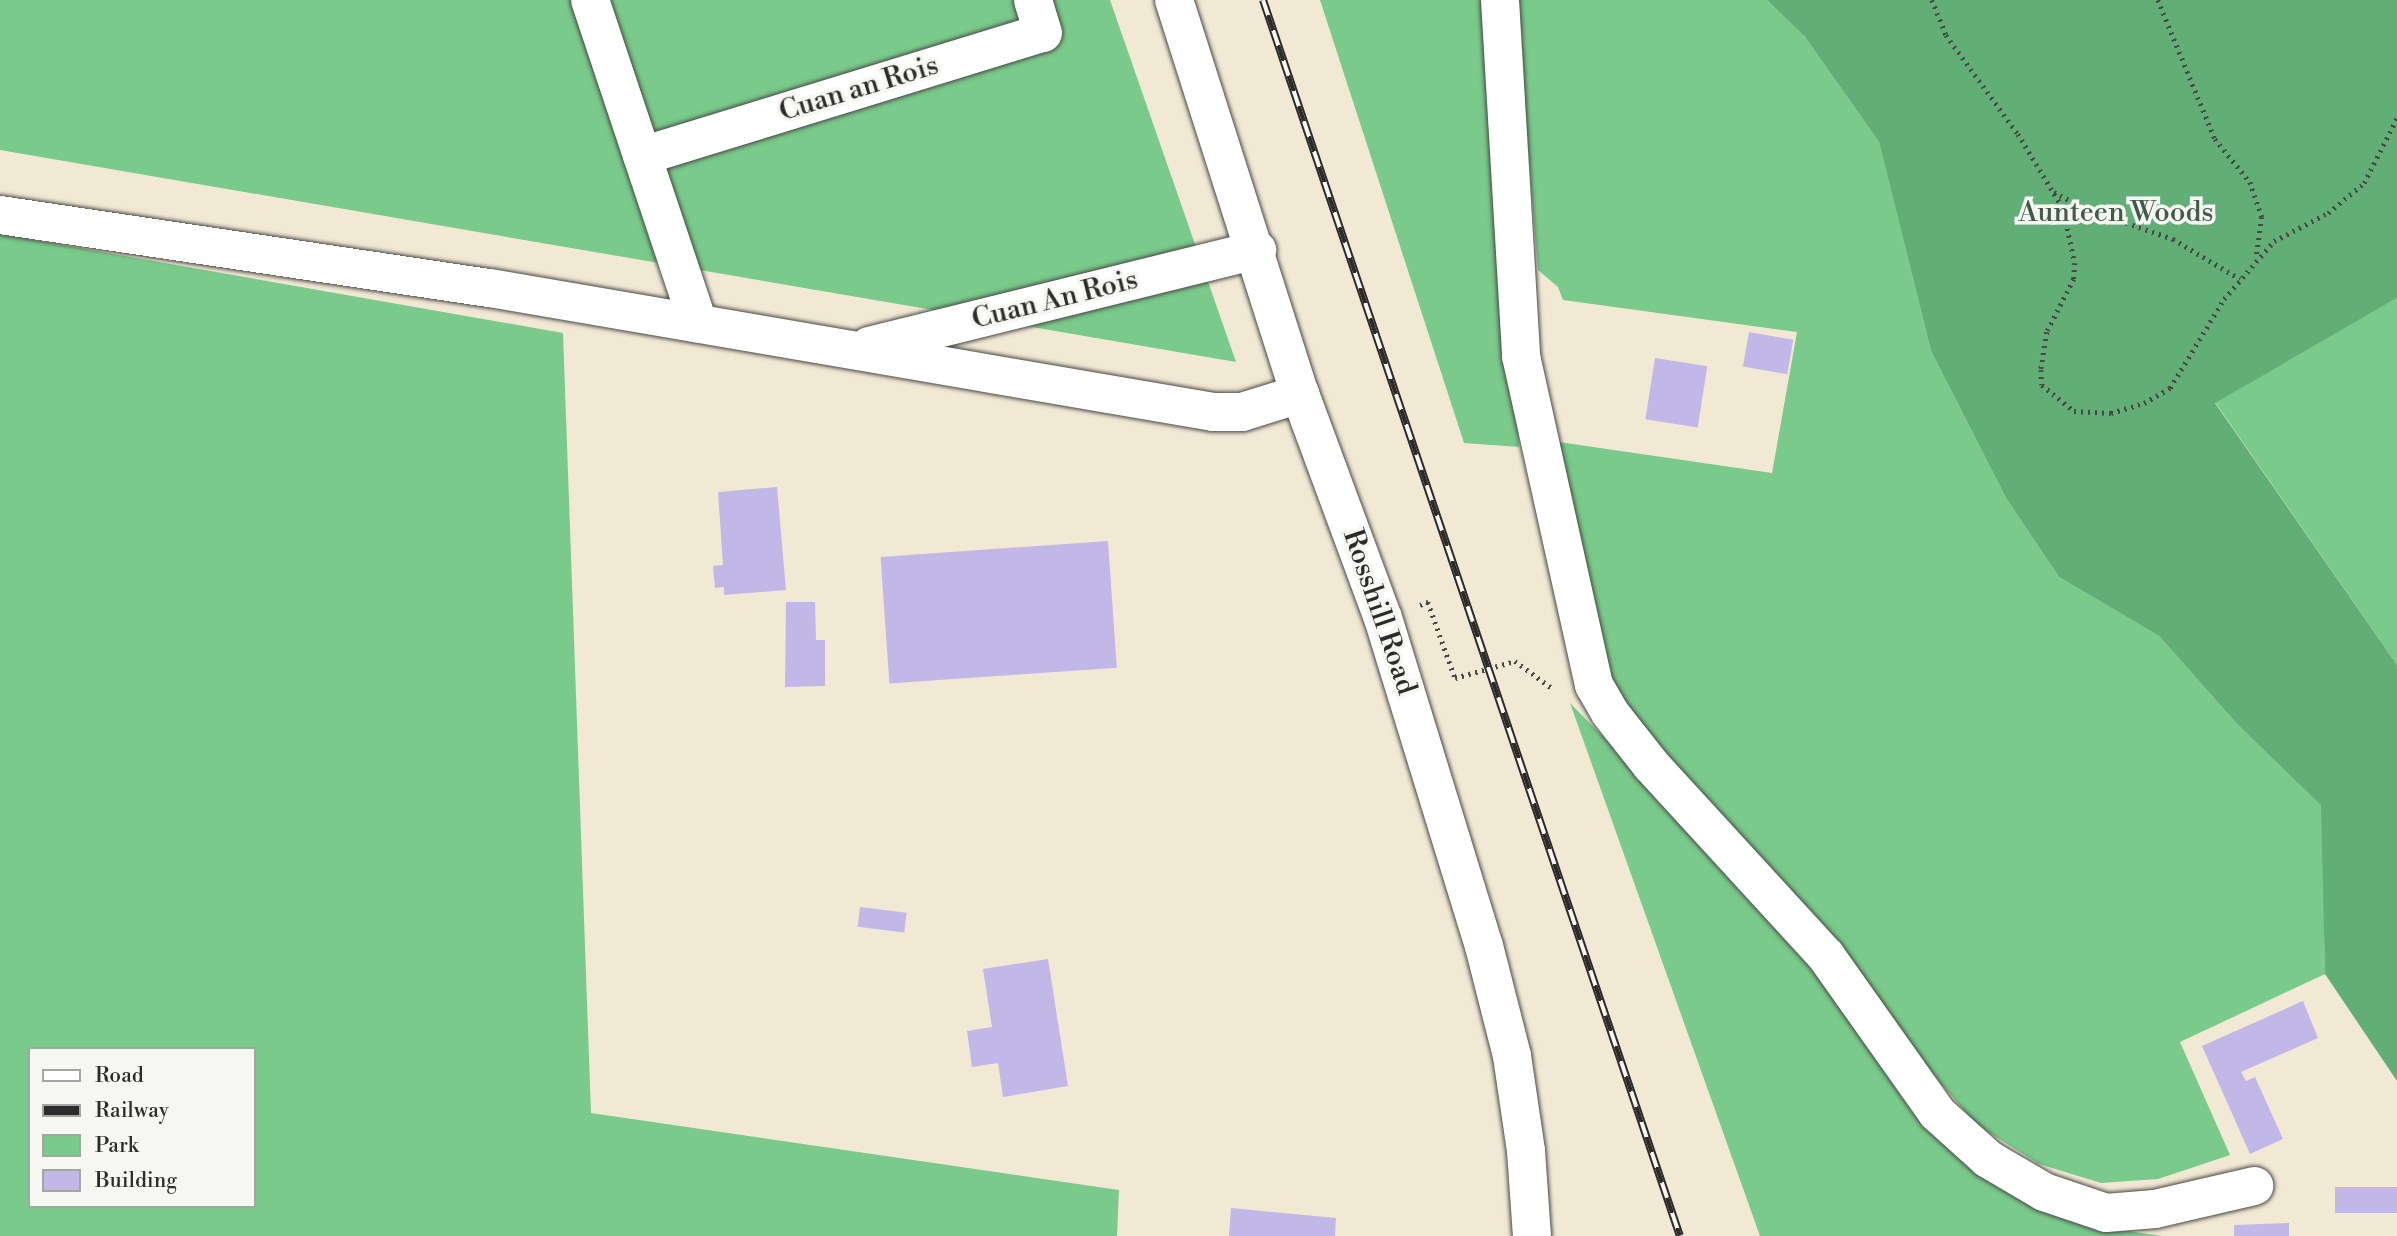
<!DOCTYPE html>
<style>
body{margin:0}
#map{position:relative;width:2397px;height:1236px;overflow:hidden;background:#f2e9d5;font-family:"Libre Bodoni",serif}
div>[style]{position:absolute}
.green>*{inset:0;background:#79ca8b}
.forest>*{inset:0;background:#62ae77}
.building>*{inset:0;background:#c2b8e8;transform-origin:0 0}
.path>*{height:4.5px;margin-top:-2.25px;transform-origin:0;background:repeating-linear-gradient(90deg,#494844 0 2px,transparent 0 7px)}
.roads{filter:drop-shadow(0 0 2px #494844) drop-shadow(0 0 2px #494844)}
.minor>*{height:38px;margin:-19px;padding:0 19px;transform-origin:19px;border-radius:19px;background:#fff}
.rail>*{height:8px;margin-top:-4px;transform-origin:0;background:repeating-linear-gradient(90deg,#f6f6f2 0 16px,#2b2b2b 0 32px);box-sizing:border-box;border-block:2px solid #2b2b2b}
span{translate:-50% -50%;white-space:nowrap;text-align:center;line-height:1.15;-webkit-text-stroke:7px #f6f6f2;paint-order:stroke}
.street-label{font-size:28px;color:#2b2b2b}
.park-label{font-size:28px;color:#425b48}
.legend{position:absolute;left:28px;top:1047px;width:228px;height:161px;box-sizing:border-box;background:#f6f6f2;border:2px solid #a5a5a2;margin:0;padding:9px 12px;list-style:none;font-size:21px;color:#2b2b2b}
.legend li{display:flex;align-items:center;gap:14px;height:35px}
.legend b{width:35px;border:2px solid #a5a5a2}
</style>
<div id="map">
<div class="green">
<i style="clip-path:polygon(0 0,1110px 0,1236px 362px,0 150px)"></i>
<i style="clip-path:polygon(1320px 0,1491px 0,1519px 447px,1464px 443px)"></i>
<i style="clip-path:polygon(1516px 0,1767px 0,1805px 37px,1879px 142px,1931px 351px,2006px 498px,2059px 577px,2159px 636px,2237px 724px,2322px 805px,2325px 974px,2180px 1042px,2230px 1155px,2158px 1179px,2101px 1183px,2039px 1164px,1977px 1125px,1619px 714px,1552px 441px,1772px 473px,1797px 332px,1563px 300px,1558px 287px,1538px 270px)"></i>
<i style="clip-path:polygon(evenodd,0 234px,563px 333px,591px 1113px,1119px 1190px,1117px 1236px,0 1236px,0 234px,30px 1049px,254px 1049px,254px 1206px,30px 1206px,30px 1049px)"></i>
<i style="clip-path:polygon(2397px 298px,2397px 665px,2215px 402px)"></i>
<i style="clip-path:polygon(1570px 703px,1802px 940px,1918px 1097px,2108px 1228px,2162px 1236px,1760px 1236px)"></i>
</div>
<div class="forest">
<i style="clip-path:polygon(1767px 0,2397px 0,2397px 298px,2215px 403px,2397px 665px,2397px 1081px,2325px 974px,2321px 805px,2237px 724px,2159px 636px,2059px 577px,2006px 498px,1931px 351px,1879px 142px,1805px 37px)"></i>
</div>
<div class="building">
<i style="left:1749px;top:332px;width:45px;height:35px;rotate:10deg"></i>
<i style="left:1655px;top:358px;width:53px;height:62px;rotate:9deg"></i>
<i style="clip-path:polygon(777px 487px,786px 590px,724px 595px,724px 587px,715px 588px,713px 566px,723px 565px,718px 492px)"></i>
<i style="left:1108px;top:541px;width:127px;height:228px;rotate:86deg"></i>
<i style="clip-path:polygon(786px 602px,815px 602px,816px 640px,825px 640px,825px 686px,785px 687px)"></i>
<i style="left:860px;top:907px;width:47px;height:20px;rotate:7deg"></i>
<i style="clip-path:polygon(1048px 959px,1068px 1086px,1003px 1097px,998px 1063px,972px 1067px,967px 1031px,992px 1027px,983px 969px)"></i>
<i style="clip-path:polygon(2303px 1001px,2318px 1038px,2241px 1072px,2246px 1081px,2255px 1077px,2283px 1139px,2250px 1154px,2202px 1046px)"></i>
<i style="left:2397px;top:1187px;width:26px;height:62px;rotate:90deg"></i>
<i style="clip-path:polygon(1231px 1208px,1336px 1218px,1335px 1236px,1229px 1236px)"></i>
<i style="clip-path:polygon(2289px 1223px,2289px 1236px,2234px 1236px,2234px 1225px)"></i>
</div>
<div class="path">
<i style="left:1932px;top:0;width:38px;rotate:68deg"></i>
<i style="left:1946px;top:35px;width:122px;rotate:54deg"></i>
<i style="left:2018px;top:134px;width:87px;rotate:58.7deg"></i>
<i style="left:2063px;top:208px;width:56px;rotate:77.7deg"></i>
<i style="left:2075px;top:263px;width:16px;rotate:94deg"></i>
<i style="left:2074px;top:279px;width:59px;rotate:117deg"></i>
<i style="left:2047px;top:332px;width:38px;rotate:99deg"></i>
<i style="left:2041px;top:370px;width:15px;rotate:86deg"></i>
<i style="left:2042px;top:385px;width:41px;rotate:39.1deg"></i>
<i style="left:2074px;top:411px;width:37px;rotate:3deg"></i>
<i style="left:2111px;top:413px;width:34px;rotate:-17deg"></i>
<i style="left:2144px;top:403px;width:30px;rotate:-30deg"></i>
<i style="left:2170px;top:388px;width:104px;rotate:-58.8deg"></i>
<i style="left:2224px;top:299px;width:77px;rotate:-49.2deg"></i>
<i style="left:2274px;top:241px;width:61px;rotate:-27.4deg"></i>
<i style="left:2328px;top:213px;width:47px;rotate:-39.8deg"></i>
<i style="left:2364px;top:183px;width:73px;rotate:-63.1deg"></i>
<i style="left:2158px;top:0;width:150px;rotate:67.7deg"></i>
<i style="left:2215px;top:139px;width:55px;rotate:50.9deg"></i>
<i style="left:2250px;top:182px;width:37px;rotate:71deg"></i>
<i style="left:2262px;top:217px;width:42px;rotate:98.1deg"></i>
<i style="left:2054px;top:192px;width:36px;rotate:28deg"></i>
<i style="left:2086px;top:209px;width:92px;rotate:19deg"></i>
<i style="left:2173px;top:239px;width:78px;rotate:30.8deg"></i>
<i style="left:1420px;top:605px;width:9px;rotate:-21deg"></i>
<i style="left:1428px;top:602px;width:81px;rotate:70.4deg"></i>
<i style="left:1455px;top:678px;width:62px;rotate:-15.8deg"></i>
<i style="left:1515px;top:661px;width:47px;rotate:36.4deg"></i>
</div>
<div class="roads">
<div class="minor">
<i style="left:590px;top:0;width:341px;rotate:71.5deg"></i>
<i style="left:1174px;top:0;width:414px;rotate:72.3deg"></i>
<i style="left:1300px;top:394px;width:239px;rotate:69.7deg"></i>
<i style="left:1383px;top:618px;width:343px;rotate:72.9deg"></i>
<i style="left:1484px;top:946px;width:114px;rotate:75.7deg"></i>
<i style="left:1512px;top:1056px;width:96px;rotate:81.6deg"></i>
<i style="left:1526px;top:1151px;width:85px;rotate:86deg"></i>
<i style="left:1500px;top:0;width:357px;rotate:86.6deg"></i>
<i style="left:1521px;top:356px;width:337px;rotate:77.5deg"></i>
<i style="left:1594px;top:685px;width:32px;rotate:60deg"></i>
<i style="left:1610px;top:713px;width:66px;rotate:51.7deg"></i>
<i style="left:1651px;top:765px;width:259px;rotate:47.5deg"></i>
<i style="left:1826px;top:956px;width:192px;rotate:54.7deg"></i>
<i style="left:1937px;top:1113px;width:69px;rotate:42deg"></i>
<i style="left:1988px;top:1159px;width:65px;rotate:30.5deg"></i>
<i style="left:2044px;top:1192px;width:65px;rotate:18.7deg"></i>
<i style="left:2106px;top:1213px;width:49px;rotate:-4.7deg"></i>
<i style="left:2155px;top:1209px;width:102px;rotate:-13.1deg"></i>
<i style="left:642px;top:156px;width:419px;rotate:-17.1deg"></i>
<i style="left:1043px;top:33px;width:34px;rotate:-107deg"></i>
<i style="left:0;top:215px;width:495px;rotate:8.5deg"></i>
<i style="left:490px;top:288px;width:734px;rotate:9.73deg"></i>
<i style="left:1213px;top:412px;width:29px"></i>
<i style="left:1242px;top:412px;width:61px;rotate:-17.2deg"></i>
<i style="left:869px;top:346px;width:400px;rotate:-13.9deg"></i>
</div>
</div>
<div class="rail">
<i style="left:1263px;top:0;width:1304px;rotate:71.36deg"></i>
</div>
<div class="street-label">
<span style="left:859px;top:89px;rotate:-17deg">Cuan an Rois</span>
<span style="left:1055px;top:300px;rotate:-14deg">Cuan An Rois</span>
<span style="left:1379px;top:612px;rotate:71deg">Rosshill Road</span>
</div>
<div class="park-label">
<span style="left:2116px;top:213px">Aunteen Woods</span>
</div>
<ul class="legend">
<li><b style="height:9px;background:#fff"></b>Road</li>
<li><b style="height:9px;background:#2b2b2b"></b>Railway</li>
<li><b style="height:19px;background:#79ca8b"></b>Park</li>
<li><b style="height:19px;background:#c2b8e8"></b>Building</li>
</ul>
</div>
